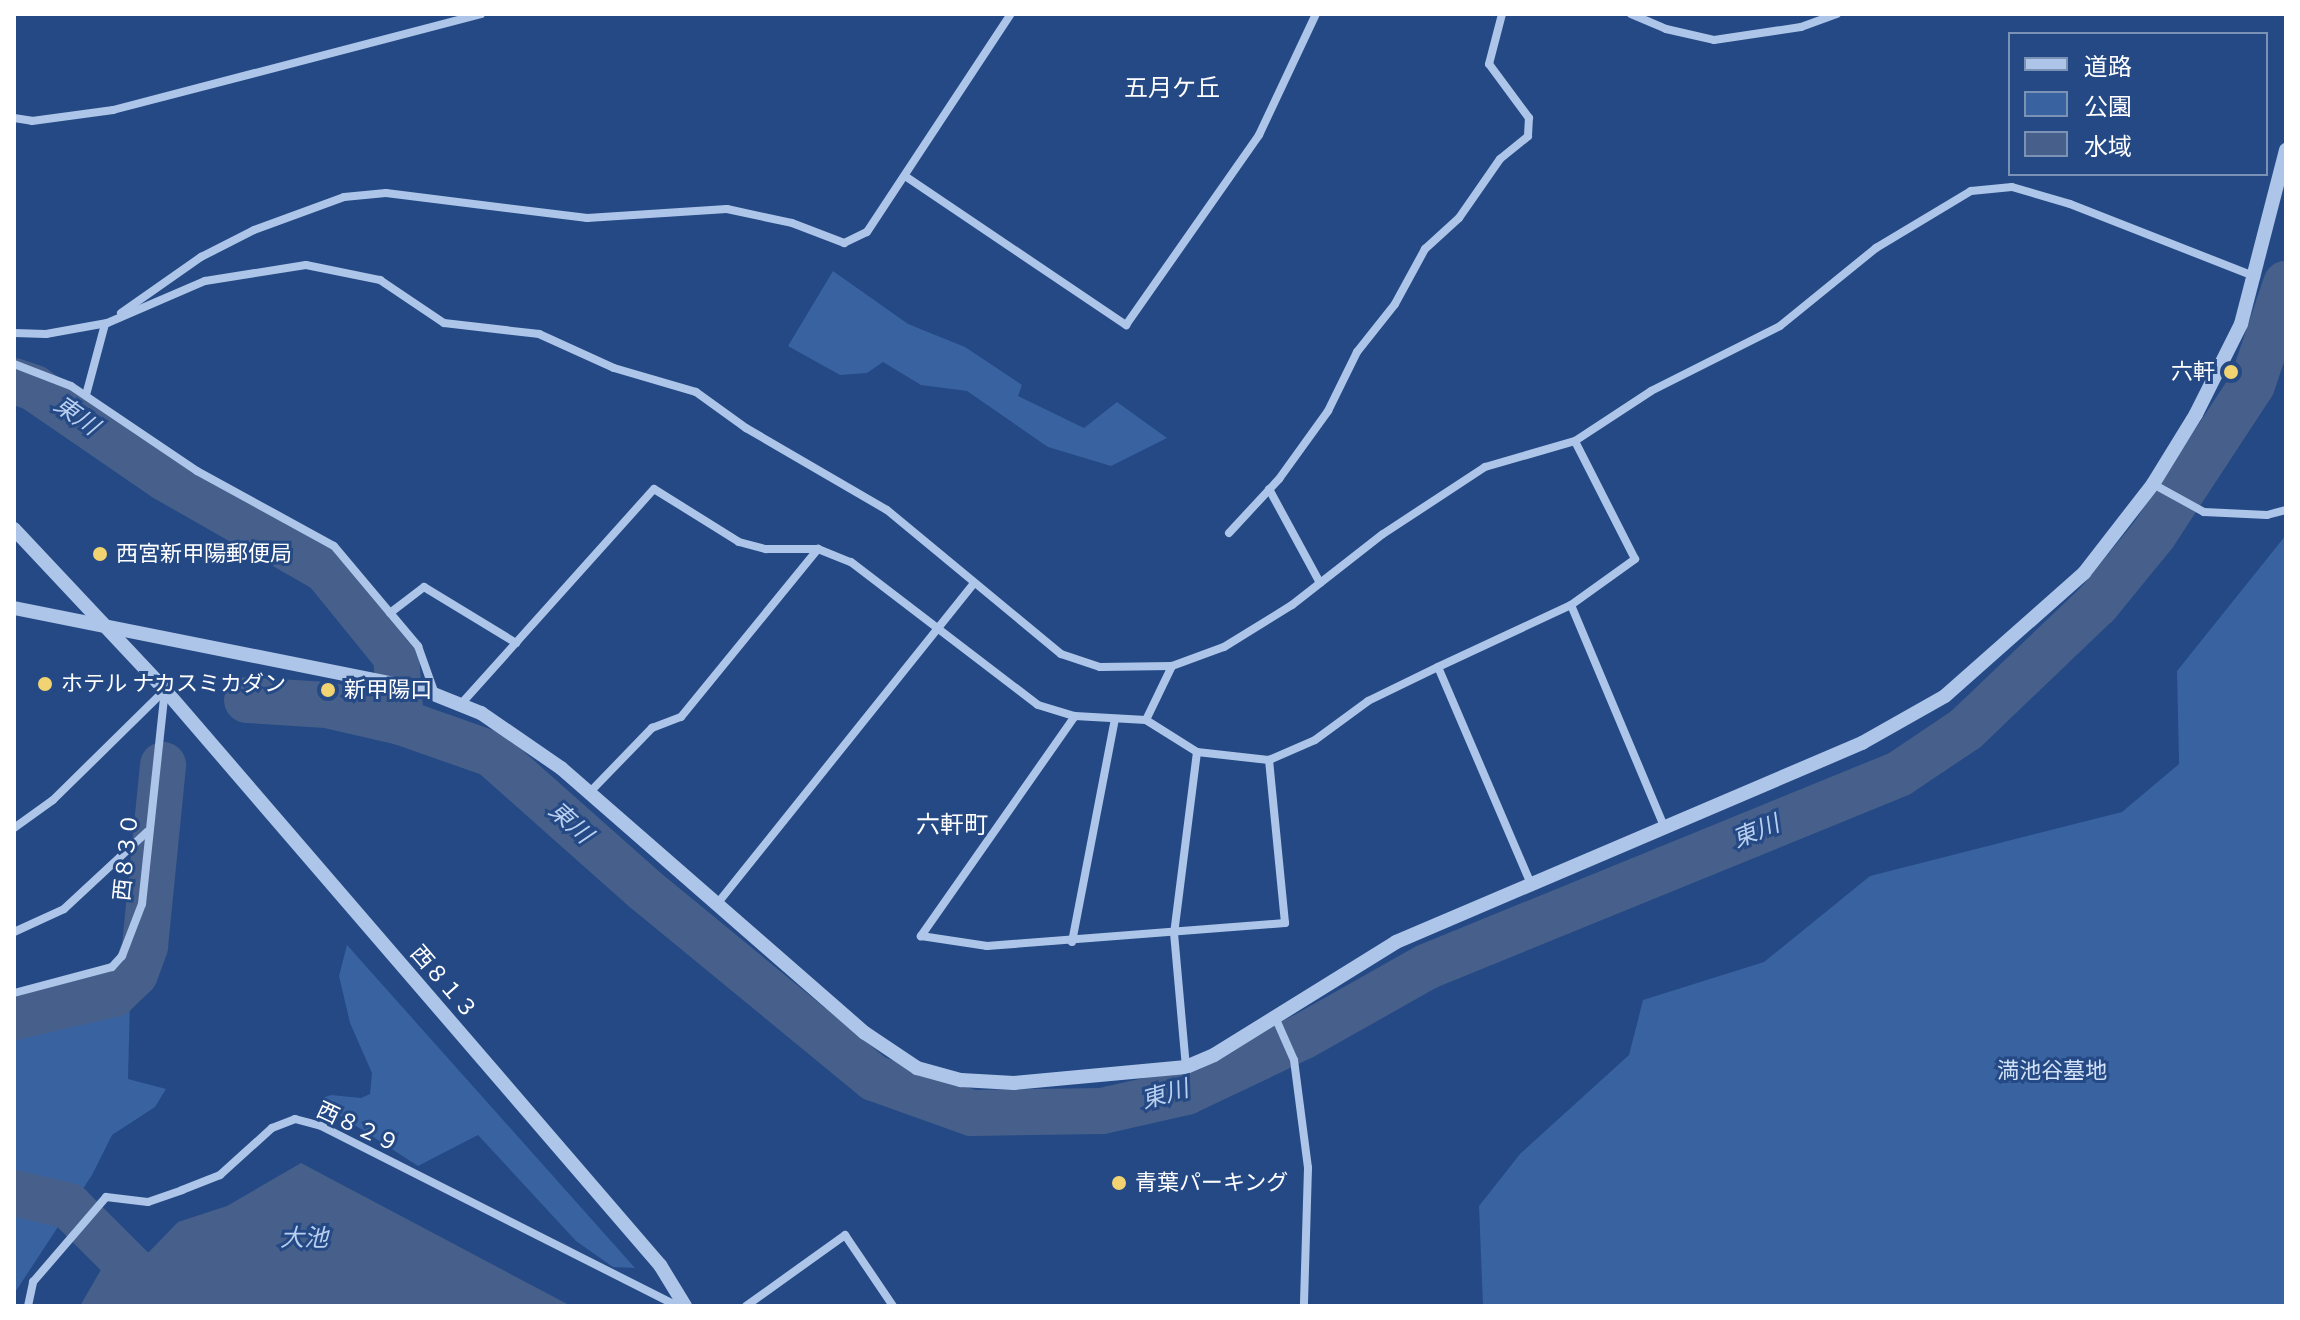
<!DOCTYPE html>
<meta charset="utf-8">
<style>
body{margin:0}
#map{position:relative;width:2300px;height:1320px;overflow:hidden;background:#244984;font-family:"Roboto Condensed","Noto Sans JP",sans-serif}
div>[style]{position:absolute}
.green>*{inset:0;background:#3962a1}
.water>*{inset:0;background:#46608b}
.river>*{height:46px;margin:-23px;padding:0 23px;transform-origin:23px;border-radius:23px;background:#46608b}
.minor>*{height:8px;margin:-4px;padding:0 4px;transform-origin:4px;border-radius:4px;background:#adc5e8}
.tertiary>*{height:14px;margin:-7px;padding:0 7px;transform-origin:7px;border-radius:7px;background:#adc5e8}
.dots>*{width:22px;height:22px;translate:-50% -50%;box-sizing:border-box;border:4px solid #244984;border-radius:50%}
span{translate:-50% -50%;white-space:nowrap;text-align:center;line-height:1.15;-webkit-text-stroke:6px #244984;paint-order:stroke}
.poi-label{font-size:22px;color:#fff}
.right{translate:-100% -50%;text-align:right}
.left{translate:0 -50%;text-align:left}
.street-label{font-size:22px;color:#fff}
.park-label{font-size:22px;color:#d1e0f6}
.neighbourhood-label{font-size:24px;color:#fff}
.water-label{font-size:24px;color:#b9cfef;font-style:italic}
.frame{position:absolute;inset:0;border:16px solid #fff;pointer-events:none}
.legend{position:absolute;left:2008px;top:32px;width:260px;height:144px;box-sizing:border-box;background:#244984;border:2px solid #7c92b5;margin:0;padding:10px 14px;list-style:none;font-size:24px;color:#fff}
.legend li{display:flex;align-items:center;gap:16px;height:40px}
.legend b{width:40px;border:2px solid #7c92b5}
</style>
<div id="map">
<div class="green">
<i style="clip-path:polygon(833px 271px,908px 324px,965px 347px,1022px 385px,1018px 396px,1084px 428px,1117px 402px,1167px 438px,1111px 466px,1048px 447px,967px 391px,921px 385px,883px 362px,867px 373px,840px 375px,788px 346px)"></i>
<i style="clip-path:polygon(2286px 535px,2286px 1306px,1483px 1306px,1479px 1206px,1520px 1154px,1629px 1055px,1643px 1000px,1764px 962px,1870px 876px,2122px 812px,2179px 764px,2177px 671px)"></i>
<i style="clip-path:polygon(347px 945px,635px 1268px,613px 1267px,576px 1241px,478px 1135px,418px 1166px,327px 1107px,322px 1098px,331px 1095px,361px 1098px,370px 1094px,372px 1073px,350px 1023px,339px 976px)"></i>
<i style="clip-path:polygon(130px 1002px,128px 1079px,166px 1089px,155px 1107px,112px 1135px,92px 1175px,14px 1294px,14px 1031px)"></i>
</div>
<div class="water">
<i style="clip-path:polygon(301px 1163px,571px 1306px,80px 1306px,102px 1268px,124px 1252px,149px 1252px,178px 1222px,227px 1206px)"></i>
</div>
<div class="river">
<i style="left:14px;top:381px;width:21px;rotate:19deg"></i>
<i style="left:34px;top:388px;width:159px;rotate:34.5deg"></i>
<i style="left:165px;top:478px;width:185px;rotate:29.7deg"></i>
<i style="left:326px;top:570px;width:111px;rotate:50.9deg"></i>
<i style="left:396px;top:656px;width:66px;rotate:85.7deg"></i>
<i style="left:247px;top:700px;width:80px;rotate:3.6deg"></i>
<i style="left:327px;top:705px;width:76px;rotate:12.9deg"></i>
<i style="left:401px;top:722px;width:96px;rotate:19.4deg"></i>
<i style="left:492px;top:754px;width:203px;rotate:41.6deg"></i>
<i style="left:644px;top:889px;width:298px;rotate:39.4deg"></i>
<i style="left:874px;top:1078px;width:104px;rotate:19.7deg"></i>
<i style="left:972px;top:1113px;width:130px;rotate:-0.9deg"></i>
<i style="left:1102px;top:1111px;width:86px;rotate:-12.7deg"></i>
<i style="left:1186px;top:1092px;width:128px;rotate:-25.4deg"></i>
<i style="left:1302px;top:1037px;width:142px;rotate:-29.4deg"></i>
<i style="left:1426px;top:967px;width:511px;rotate:-22.2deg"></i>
<i style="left:1899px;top:774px;width:81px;rotate:-33.9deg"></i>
<i style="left:1966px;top:729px;width:181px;rotate:-43.7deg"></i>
<i style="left:2097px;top:604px;width:90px;rotate:-50.8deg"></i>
<i style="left:2154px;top:534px;width:178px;rotate:-56.7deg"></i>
<i style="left:2252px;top:385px;width:107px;rotate:-71.4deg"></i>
<i style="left:14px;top:1017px;width:103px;rotate:-13deg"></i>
<i style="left:114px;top:994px;width:29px;rotate:-44deg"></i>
<i style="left:135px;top:974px;width:30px;rotate:-70deg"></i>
<i style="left:145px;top:946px;width:182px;rotate:-84.3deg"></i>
<i style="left:14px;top:1193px;width:57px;rotate:13.3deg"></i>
<i style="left:69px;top:1206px;width:96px;rotate:45deg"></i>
</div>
<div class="minor">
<i style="left:1631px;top:14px;width:38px;rotate:23deg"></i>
<i style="left:1666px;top:29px;width:49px;rotate:12.9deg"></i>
<i style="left:1714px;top:40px;width:88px;rotate:-8.5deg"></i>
<i style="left:1801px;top:27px;width:38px;rotate:-20deg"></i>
<i style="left:14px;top:118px;width:18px;rotate:9deg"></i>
<i style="left:32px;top:121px;width:82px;rotate:-7.7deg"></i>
<i style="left:113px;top:110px;width:380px;rotate:-14.6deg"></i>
<i style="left:905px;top:176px;width:267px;rotate:34deg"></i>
<i style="left:1126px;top:325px;width:232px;rotate:-55deg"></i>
<i style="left:1259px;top:135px;width:134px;rotate:-64.8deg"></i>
<i style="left:121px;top:313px;width:98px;rotate:-35deg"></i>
<i style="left:201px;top:257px;width:59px;rotate:-27deg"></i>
<i style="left:254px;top:230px;width:96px;rotate:-20.1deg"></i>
<i style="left:344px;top:197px;width:42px;rotate:-5.4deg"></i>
<i style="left:386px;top:193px;width:203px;rotate:7.1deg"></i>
<i style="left:587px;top:218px;width:140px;rotate:-3.7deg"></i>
<i style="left:727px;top:209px;width:66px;rotate:12.2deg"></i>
<i style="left:792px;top:223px;width:56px;rotate:21deg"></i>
<i style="left:844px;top:243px;width:25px;rotate:-26deg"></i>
<i style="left:867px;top:232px;width:261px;rotate:-56.6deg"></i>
<i style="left:14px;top:333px;width:32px;rotate:2deg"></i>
<i style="left:46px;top:334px;width:62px;rotate:-10.2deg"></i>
<i style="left:14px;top:364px;width:61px;rotate:21.1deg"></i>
<i style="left:71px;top:386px;width:152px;rotate:34deg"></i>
<i style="left:197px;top:471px;width:156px;rotate:28.7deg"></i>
<i style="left:334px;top:546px;width:131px;rotate:50deg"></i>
<i style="left:418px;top:646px;width:51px;rotate:70.5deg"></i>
<i style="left:86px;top:395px;width:73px;rotate:-75deg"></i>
<i style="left:105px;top:324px;width:109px;rotate:-23.3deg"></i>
<i style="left:205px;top:281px;width:102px;rotate:-9deg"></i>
<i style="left:306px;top:265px;width:76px;rotate:11.5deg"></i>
<i style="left:380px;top:280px;width:77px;rotate:33.9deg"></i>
<i style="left:444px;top:323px;width:96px;rotate:6.6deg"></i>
<i style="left:539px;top:334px;width:82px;rotate:24.4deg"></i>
<i style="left:614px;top:368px;width:85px;rotate:16.3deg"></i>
<i style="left:696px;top:392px;width:62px;rotate:35.8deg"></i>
<i style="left:746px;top:428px;width:163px;rotate:30.2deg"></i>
<i style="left:887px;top:510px;width:226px;rotate:39.6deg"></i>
<i style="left:1061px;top:654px;width:41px;rotate:18.4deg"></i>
<i style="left:1100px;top:667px;width:72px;rotate:-0.8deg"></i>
<i style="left:1172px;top:666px;width:55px;rotate:-20.1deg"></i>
<i style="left:1224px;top:647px;width:80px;rotate:-31.7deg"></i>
<i style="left:1292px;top:605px;width:115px;rotate:-38deg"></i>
<i style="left:1383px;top:534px;width:122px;rotate:-33.3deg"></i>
<i style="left:1485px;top:467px;width:94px;rotate:-16.1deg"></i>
<i style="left:1575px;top:441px;width:91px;rotate:-33.3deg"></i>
<i style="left:1651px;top:391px;width:144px;rotate:-26.7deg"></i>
<i style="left:1780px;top:326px;width:124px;rotate:-39.1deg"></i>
<i style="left:1876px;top:248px;width:111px;rotate:-31deg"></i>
<i style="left:1971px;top:191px;width:41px;rotate:-5.6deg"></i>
<i style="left:2012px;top:187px;width:60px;rotate:16.3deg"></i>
<i style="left:2070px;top:204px;width:200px;rotate:21.4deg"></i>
<i style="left:2153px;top:484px;width:58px;rotate:28.8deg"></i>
<i style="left:2204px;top:512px;width:63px;rotate:2.7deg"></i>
<i style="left:2267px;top:515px;width:20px;rotate:-15deg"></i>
<i style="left:1269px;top:489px;width:107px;rotate:61.5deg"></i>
<i style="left:1229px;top:533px;width:74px;rotate:-47.2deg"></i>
<i style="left:1279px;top:479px;width:84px;rotate:-54.2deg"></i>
<i style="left:1328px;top:411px;width:66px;rotate:-63.8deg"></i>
<i style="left:1357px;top:352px;width:61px;rotate:-51.6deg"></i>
<i style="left:1395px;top:304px;width:63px;rotate:-61.4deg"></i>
<i style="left:1425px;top:249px;width:46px;rotate:-42.4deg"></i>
<i style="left:1459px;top:218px;width:72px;rotate:-55.2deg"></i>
<i style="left:1500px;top:159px;width:36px;rotate:-39deg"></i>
<i style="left:1528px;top:136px;width:18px;rotate:-87deg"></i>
<i style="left:1529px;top:118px;width:67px;rotate:-126.5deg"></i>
<i style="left:1489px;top:64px;width:52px;rotate:-75.4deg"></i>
<i style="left:1571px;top:605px;width:79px;rotate:-35.7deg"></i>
<i style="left:1635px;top:559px;width:132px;rotate:-117deg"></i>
<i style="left:390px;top:613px;width:43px;rotate:-37.4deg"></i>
<i style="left:424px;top:587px;width:108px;rotate:31.3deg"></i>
<i style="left:1172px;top:666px;width:60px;rotate:115.7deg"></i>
<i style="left:1146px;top:720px;width:60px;rotate:32.1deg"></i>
<i style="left:1197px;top:752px;width:182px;rotate:97.2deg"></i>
<i style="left:1174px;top:933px;width:135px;rotate:84.9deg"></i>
<i style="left:1438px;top:667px;width:147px;rotate:-25deg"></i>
<i style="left:1571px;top:605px;width:240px;rotate:67.2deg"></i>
<i style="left:461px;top:704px;width:289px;rotate:-48.1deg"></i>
<i style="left:654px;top:489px;width:100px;rotate:31.9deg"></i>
<i style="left:739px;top:542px;width:28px;rotate:15deg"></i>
<i style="left:766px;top:549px;width:52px"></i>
<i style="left:818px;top:549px;width:35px;rotate:22deg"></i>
<i style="left:851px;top:562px;width:235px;rotate:37.4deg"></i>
<i style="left:1038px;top:705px;width:39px;rotate:17deg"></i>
<i style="left:1075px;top:716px;width:71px;rotate:3.2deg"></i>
<i style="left:1075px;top:716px;width:269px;rotate:125deg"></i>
<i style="left:921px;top:936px;width:67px;rotate:8.6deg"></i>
<i style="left:987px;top:946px;width:299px;rotate:-4.4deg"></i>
<i style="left:1285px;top:923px;width:164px;rotate:-95.6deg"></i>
<i style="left:1197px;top:752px;width:72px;rotate:6.3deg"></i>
<i style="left:1269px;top:760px;width:50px;rotate:-23.5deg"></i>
<i style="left:1315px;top:740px;width:66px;rotate:-36.3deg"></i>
<i style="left:1368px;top:701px;width:78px;rotate:-25.9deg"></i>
<i style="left:1438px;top:667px;width:234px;rotate:66.8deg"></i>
<i style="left:589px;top:793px;width:91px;rotate:-45.9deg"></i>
<i style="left:652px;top:728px;width:31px;rotate:-21deg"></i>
<i style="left:681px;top:717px;width:217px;rotate:-50.8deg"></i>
<i style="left:14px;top:828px;width:48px;rotate:-35.7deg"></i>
<i style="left:53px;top:800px;width:156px;rotate:-44.5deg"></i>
<i style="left:717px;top:904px;width:410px;rotate:-51.3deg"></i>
<i style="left:14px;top:932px;width:55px;rotate:-24.7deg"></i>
<i style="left:64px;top:909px;width:113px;rotate:-42.9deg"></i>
<i style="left:1072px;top:942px;width:227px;rotate:-79.1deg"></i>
<i style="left:14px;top:993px;width:101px;rotate:-14.9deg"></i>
<i style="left:112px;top:967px;width:15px;rotate:-48deg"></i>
<i style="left:122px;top:956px;width:56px;rotate:-69deg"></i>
<i style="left:142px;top:904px;width:215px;rotate:-83.9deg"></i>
<i style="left:1275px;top:1017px;width:47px;rotate:66.2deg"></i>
<i style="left:1294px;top:1060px;width:109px;rotate:82.6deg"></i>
<i style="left:1308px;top:1168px;width:138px;rotate:91.7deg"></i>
<i style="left:28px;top:1306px;width:25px;rotate:-78deg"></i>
<i style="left:33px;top:1282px;width:112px;rotate:-49.3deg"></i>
<i style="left:106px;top:1197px;width:42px;rotate:6.8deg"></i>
<i style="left:148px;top:1202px;width:36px;rotate:-19deg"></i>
<i style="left:182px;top:1190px;width:41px;rotate:-21.5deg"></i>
<i style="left:220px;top:1175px;width:70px;rotate:-42.1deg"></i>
<i style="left:272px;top:1128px;width:25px;rotate:-21deg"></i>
<i style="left:295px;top:1119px;width:27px;rotate:15deg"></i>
<i style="left:321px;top:1126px;width:399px;rotate:26.8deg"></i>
<i style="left:746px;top:1306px;width:122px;rotate:-35.6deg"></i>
<i style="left:845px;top:1235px;width:86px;rotate:55.9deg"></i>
</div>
<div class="tertiary">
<i style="left:14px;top:529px;width:221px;rotate:46.8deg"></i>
<i style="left:165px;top:690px;width:759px;rotate:49.28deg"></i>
<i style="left:660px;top:1265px;width:48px;rotate:58.6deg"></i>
<i style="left:14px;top:608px;width:415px;rotate:11.3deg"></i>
<i style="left:421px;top:689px;width:65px;rotate:21.8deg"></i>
<i style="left:481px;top:713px;width:97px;rotate:34.5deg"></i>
<i style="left:561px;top:768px;width:403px;rotate:41.1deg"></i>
<i style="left:865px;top:1033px;width:63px;rotate:33.9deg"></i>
<i style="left:917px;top:1068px;width:46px;rotate:15.3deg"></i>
<i style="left:961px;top:1080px;width:53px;rotate:3.2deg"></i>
<i style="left:1014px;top:1083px;width:173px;rotate:-5.3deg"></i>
<i style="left:1186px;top:1067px;width:30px;rotate:-23deg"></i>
<i style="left:1214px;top:1055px;width:214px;rotate:-31.8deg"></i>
<i style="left:1396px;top:942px;width:507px;rotate:-23.12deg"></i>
<i style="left:1862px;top:743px;width:95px;rotate:-29.5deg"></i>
<i style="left:1945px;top:696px;width:186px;rotate:-41.5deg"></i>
<i style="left:2084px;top:573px;width:113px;rotate:-52.2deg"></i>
<i style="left:2153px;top:484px;width:82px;rotate:-58.4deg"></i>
<i style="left:2196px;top:414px;width:101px;rotate:-63.4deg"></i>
<i style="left:2241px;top:324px;width:180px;rotate:-75.5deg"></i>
</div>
<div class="dots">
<i style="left:2231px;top:372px;background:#f2d371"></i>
<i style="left:100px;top:554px;background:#f2d371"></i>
<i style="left:45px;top:684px;background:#f2d371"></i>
<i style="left:328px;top:690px;background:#f2d371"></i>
<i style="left:1119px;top:1183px;background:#f2d371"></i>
</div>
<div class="poi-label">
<span class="right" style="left:2215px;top:372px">六軒</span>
<span class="left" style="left:116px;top:554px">西宮新甲陽郵便局</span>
<span class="left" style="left:61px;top:684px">ホテル ナカスミカダン</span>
<span class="left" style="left:344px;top:690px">新甲陽口</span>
<span class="left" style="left:1135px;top:1183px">青葉パーキング</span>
</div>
<div class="street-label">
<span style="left:126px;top:857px;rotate:-84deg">西８３０</span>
<span style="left:444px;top:982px;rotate:49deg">西８１３</span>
<span style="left:358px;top:1127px;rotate:25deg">西８２９</span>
</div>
<div class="park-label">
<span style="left:2052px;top:1071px">満池谷墓地</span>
</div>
<div class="neighbourhood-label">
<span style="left:1172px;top:89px">五月ケ丘</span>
<span style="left:952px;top:826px">六軒町</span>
</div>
<div class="water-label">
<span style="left:76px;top:416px;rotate:35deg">東川</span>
<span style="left:570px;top:823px;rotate:42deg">東川</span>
<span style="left:1756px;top:832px;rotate:-22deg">東川</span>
<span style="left:1165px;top:1095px;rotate:-16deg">東川</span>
<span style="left:304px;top:1239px">大池</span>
</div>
<div class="frame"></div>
<ul class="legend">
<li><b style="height:10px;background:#adc5e8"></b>道路</li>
<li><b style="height:22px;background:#3962a1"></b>公園</li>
<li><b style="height:22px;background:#46608b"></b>水域</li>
</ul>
</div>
